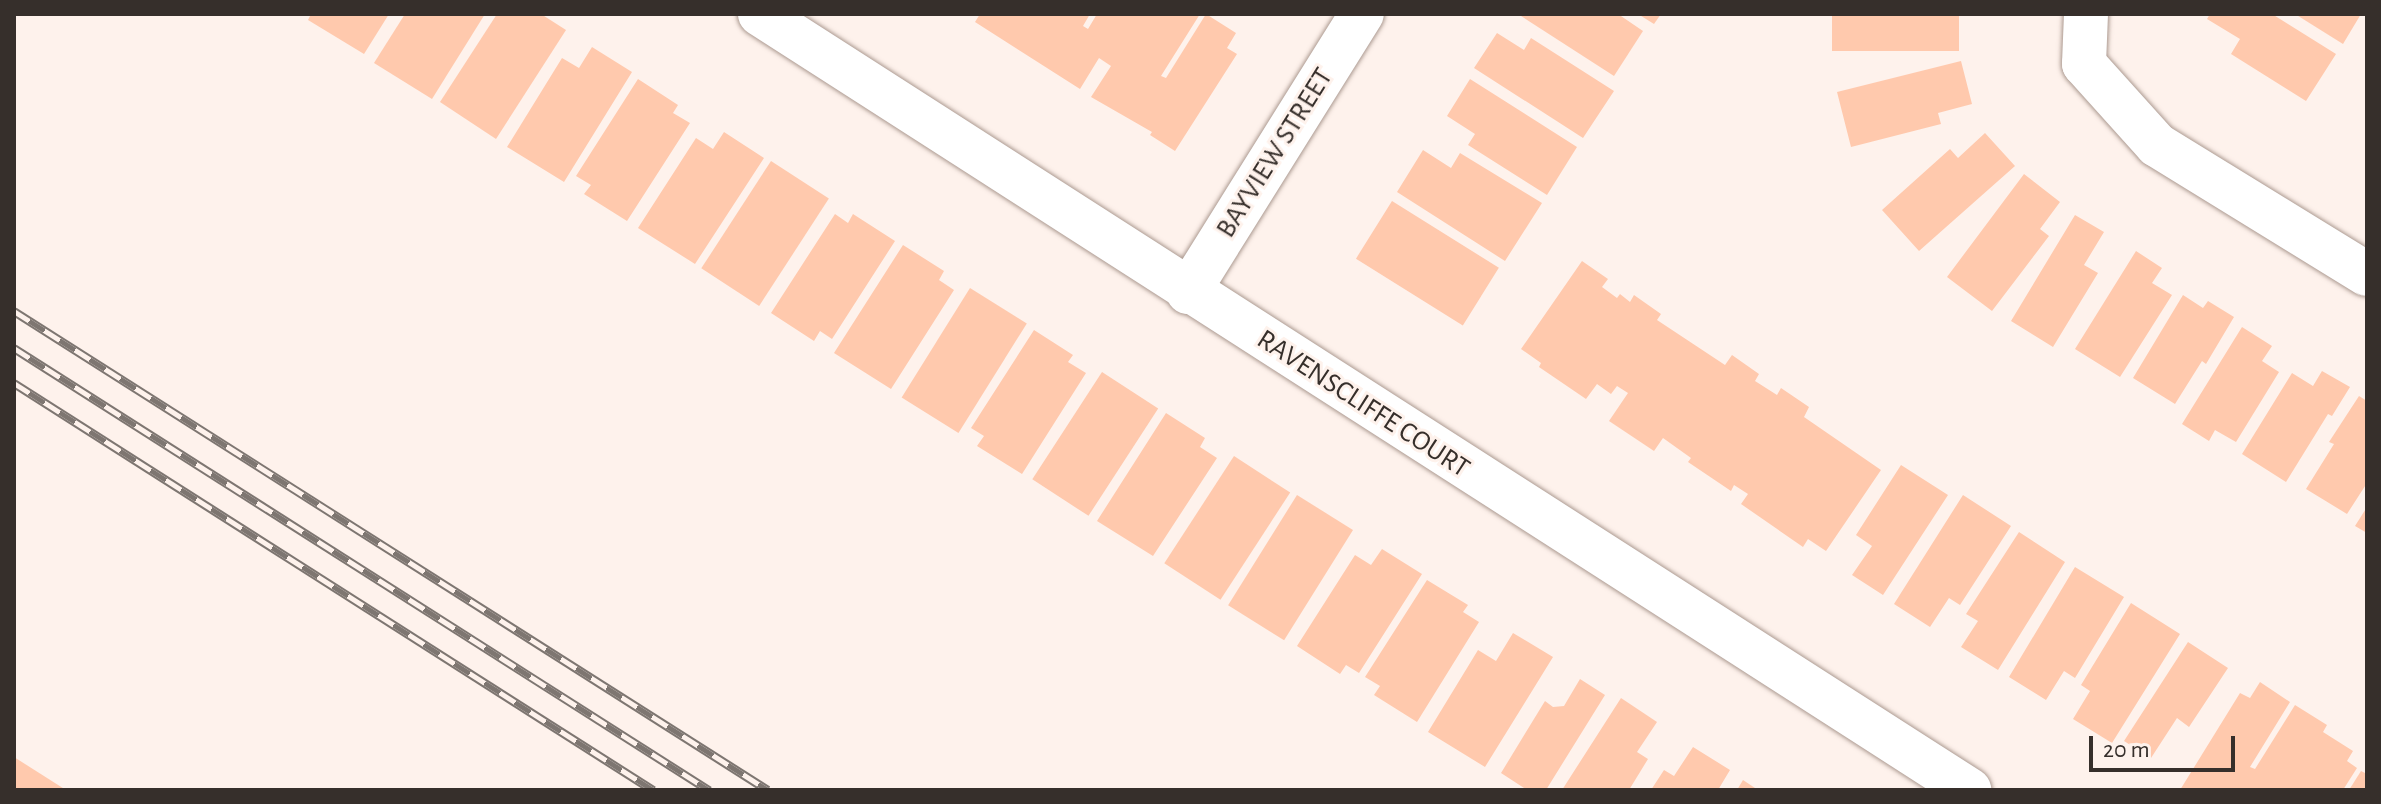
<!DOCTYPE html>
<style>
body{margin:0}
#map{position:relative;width:2381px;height:804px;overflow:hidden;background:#fef2ec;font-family:"Alegreya Sans",sans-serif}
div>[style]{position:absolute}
.building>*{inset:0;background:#ffc9ad;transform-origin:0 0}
.roads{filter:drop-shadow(0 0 2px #ac9a91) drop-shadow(0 0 2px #ac9a91)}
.minor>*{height:44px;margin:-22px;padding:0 22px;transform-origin:22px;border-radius:22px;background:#fff}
.rail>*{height:9px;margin-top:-4.5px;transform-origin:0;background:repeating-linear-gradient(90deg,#fef2ec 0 18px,#7e7671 0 36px);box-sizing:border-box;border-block:2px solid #7e7671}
span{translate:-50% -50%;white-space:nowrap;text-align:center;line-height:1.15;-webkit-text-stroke:6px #fef2ec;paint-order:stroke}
.street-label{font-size:28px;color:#362f2b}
.frame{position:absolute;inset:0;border:16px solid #362f2b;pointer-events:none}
.scale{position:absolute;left:2089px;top:736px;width:146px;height:36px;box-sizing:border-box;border:4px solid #362f2b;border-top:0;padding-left:10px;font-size:24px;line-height:28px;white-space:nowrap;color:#362f2b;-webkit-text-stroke:6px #fef2ec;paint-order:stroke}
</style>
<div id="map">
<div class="building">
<i style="clip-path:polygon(311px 14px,389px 14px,364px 54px,308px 20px)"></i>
<i style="clip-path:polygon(405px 14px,485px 14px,432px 99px,374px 63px)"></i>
<i style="clip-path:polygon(497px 14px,541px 14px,566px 30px,496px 139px,440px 102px)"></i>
<i style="clip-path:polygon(980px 14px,1090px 14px,1083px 26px,1088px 29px,1097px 14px,1200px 14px,1161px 76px,1166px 78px,1206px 14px,1236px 33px,1227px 48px,1237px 54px,1175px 151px,1150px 135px,1152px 132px,1091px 97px,1111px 66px,1099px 58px,1080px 89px,975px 22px)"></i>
<i style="clip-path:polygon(1518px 14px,1618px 14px,1643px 31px,1614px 76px)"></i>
<i style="clip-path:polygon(1638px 14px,1661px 14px,1654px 24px)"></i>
<i style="left:1832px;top:14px;width:127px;height:37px"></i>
<i style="clip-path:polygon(2210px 14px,2272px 14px,2336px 54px,2306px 101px,2231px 54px,2240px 39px,2207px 19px)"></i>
<i style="clip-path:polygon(2295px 14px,2361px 14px,2343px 44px)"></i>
<i style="clip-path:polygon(1497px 33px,1524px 50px,1531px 38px,1614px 91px,1583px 138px,1474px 68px)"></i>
<i style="clip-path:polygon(592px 47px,632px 72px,564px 182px,507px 147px,562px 58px,579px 68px)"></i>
<i style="clip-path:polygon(1961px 61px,1972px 104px,1938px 113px,1941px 124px,1851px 147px,1837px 92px)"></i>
<i style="clip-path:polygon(638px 79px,678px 105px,673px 113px,690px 123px,627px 221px,584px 194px,591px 185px,576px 176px)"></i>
<i style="clip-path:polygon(1470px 79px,1577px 147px,1547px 195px,1468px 145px,1475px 134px,1447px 116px)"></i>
<i style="clip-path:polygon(724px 132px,764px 158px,695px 264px,638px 228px,696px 138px,713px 149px)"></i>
<i style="clip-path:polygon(1985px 133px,2015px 166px,1919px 251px,1882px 210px,1950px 149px,1958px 158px)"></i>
<i style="clip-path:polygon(1423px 150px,1451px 168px,1460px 153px,1542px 203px,1505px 261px,1397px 192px)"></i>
<i style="left:771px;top:161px;width:69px;height:128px;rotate:33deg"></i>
<i style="clip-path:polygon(2024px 174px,2060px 202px,2040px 229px,2049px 236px,1992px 311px,1947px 277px)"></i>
<i style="left:1392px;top:201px;width:126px;height:68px;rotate:32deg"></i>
<i style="clip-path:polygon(835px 214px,848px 223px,853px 214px,895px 241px,832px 339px,820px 331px,814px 341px,771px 313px)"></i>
<i style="clip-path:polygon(2075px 215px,2104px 232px,2084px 265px,2098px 273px,2053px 347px,2011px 321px)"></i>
<i style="clip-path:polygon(903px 245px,944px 271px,939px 280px,954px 290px,891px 389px,834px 353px)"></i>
<i style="clip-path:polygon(2136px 251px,2162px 268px,2152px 283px,2172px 295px,2120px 377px,2075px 349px)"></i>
<i style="clip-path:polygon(1582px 261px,1608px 279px,1602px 287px,1617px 298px,1620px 294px,1630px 302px,1634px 295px,1661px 314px,1657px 320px,1725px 365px,1732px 355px,1759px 374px,1755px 381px,1777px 395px,1781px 388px,1809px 407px,1804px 417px,1881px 470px,1826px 551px,1808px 539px,1803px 547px,1741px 504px,1748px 494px,1734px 485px,1731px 491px,1688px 462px,1691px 458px,1663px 438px,1654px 451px,1609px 421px,1628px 393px,1617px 386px,1611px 394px,1597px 384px,1586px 399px,1539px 367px,1541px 363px,1521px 349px)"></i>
<i style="left:970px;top:288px;width:67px;height:129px;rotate:32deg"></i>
<i style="clip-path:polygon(2183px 295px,2203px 308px,2208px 301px,2234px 317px,2206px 364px,2202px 361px,2175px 404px,2133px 378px)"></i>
<i style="clip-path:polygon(2242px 327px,2272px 346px,2262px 361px,2279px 372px,2236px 442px,2215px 430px,2209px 441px,2182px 424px)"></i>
<i style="clip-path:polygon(1034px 330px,1073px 355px,1068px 362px,1086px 373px,1022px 474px,977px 446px,984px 436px,971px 428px)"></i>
<i style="clip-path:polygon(2322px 371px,2350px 387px,2332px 416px,2328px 414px,2286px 482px,2242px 454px,2292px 373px,2313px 386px)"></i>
<i style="left:1102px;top:372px;width:67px;height:128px;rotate:33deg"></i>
<i style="clip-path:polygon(2359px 396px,2367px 401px,2367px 483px,2347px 514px,2306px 489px,2334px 444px,2329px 442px)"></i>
<i style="clip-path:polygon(1166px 413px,1205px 438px,1200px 447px,1217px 458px,1153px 556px,1097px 521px)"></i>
<i style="left:1234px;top:456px;width:67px;height:128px;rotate:33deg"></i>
<i style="clip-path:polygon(1901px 465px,1948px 495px,1883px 595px,1852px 575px,1872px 546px,1856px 535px)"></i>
<i style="left:1297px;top:495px;width:66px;height:130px;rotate:32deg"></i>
<i style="clip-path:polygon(1963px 495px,2011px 526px,1960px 605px,1949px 598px,1930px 627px,1894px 604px)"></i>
<i style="clip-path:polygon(2367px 507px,2367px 533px,2355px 526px)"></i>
<i style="clip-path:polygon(2019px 532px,2065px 562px,1998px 670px,1961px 647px,1978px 621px,1966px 614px)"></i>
<i style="clip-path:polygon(1382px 549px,1422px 574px,1359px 673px,1346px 665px,1340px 674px,1297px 646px,1355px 555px,1371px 565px)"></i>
<i style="clip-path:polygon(2075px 567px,2124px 597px,2075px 678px,2064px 671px,2046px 700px,2009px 677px)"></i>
<i style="clip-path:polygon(1427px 580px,1468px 605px,1463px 612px,1479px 622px,1417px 722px,1374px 695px,1380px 686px,1365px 677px)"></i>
<i style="clip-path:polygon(2131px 603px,2180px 634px,2112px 743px,2073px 719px,2090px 691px,2081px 685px)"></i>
<i style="clip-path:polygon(1513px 633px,1553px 657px,1485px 767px,1428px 732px,1478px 650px,1496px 661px)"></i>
<i style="clip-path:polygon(2188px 642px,2228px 668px,2189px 727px,2177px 718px,2151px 758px,2124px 741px)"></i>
<i style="clip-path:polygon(1580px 679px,1605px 695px,1546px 790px,1527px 790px,1501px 773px,1545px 701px,1553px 707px,1564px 706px)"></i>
<i style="clip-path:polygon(2260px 682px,2290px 702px,2250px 767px,2255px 769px,2295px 705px,2327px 725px,2323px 732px,2353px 751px,2347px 761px,2357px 768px,2343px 790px,2180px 790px,2240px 693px,2250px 698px)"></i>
<i style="clip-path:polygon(1621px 698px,1657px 722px,1637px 752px,1648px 759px,1629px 790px,1562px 790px)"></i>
<i style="clip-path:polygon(1693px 747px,1730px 770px,1718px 790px,1651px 790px,1664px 770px,1674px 776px)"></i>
<i style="clip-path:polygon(14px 757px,66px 790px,14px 790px)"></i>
<i style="clip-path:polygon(2361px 771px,2367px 774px,2367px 790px,2349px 790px)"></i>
<i style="clip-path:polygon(1743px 780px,1758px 790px,1737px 790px)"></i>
</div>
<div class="roads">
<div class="minor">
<i style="left:760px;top:14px;width:1437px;rotate:32.69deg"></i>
<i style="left:2086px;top:14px;width:50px;rotate:92.3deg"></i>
<i style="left:2084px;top:64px;width:109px;rotate:48deg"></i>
<i style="left:2157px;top:145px;width:246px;rotate:31.6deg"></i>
<i style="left:1188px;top:292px;width:328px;rotate:-58deg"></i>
</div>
</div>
<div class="rail">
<i style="left:14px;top:311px;width:893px;rotate:32.43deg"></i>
<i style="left:14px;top:348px;width:824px;rotate:32.46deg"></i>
<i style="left:14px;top:383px;width:758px;rotate:32.49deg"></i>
</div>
<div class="street-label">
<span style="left:1275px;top:153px;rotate:-58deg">BAYVIEW STREET</span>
<span style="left:1363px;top:404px;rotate:33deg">RAVENSCLIFFE COURT</span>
</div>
<div class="frame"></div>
<div class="scale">20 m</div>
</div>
